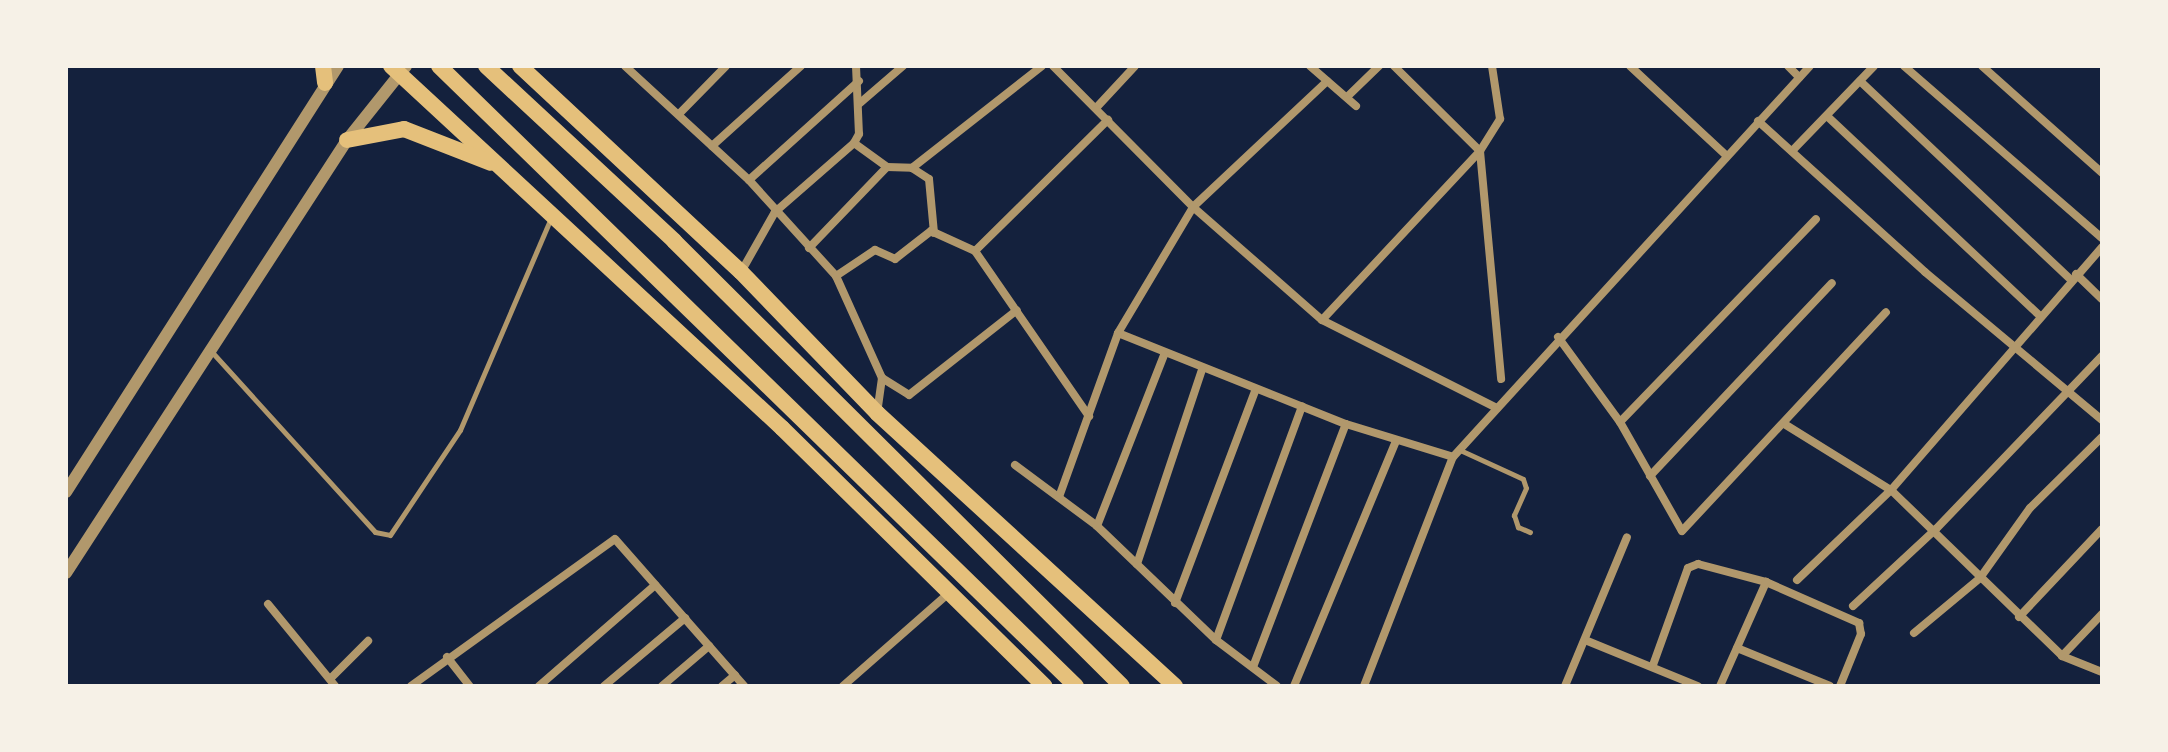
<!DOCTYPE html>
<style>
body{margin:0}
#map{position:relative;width:2168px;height:752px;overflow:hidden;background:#14213d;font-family:Overpass,sans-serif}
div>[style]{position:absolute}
.service>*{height:5px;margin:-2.5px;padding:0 2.5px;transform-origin:2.5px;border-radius:2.5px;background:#b1986c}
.minor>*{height:8px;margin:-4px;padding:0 4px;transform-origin:4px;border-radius:4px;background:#b1986c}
.tertiary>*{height:12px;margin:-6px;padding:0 6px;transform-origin:6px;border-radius:6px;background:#b1986c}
.primary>*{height:16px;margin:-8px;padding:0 8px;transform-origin:8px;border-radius:8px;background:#e5c07b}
span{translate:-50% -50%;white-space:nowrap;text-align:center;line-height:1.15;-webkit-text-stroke:8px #f6f1e7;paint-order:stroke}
.frame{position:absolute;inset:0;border:68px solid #f6f1e7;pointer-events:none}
</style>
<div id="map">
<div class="service">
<i style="left:211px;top:351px;width:244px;rotate:47.8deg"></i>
<i style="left:375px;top:532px;width:15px;rotate:11deg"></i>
<i style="left:390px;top:535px;width:126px;rotate:-56.3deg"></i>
<i style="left:460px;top:430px;width:231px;rotate:-66.8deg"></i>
<i style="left:1460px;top:450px;width:69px;rotate:24.7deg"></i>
<i style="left:1523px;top:479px;width:9px;rotate:72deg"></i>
<i style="left:1526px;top:488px;width:30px;rotate:114deg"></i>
<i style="left:1514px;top:515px;width:13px;rotate:72deg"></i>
<i style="left:1518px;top:527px;width:13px;rotate:23deg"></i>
</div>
<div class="minor">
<i style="left:625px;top:66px;width:168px;rotate:42.6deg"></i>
<i style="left:749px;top:180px;width:130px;rotate:47.8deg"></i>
<i style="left:836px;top:276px;width:47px;rotate:-33.7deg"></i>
<i style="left:875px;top:250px;width:22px;rotate:24deg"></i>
<i style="left:895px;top:259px;width:46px;rotate:-37.9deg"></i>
<i style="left:931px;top:231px;width:48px;rotate:24.4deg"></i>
<i style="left:975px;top:251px;width:201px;rotate:55.4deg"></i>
<i style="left:856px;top:66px;width:68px;rotate:87.5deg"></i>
<i style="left:859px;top:134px;width:10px;rotate:119deg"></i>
<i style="left:854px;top:143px;width:41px;rotate:36deg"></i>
<i style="left:887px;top:167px;width:25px;rotate:2deg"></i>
<i style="left:912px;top:168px;width:20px;rotate:33deg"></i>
<i style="left:929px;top:179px;width:54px;rotate:84.7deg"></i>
<i style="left:1053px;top:66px;width:199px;rotate:45.2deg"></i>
<i style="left:1193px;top:207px;width:171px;rotate:41.2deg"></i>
<i style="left:1322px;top:320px;width:196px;rotate:26.7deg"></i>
<i style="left:1310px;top:66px;width:61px;rotate:41deg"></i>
<i style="left:1394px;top:66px;width:121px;rotate:44.7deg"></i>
<i style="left:1480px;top:151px;width:229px;rotate:84.7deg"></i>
<i style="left:1630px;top:66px;width:132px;rotate:42.9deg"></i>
<i style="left:1788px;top:66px;width:16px;rotate:45deg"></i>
<i style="left:1904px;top:66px;width:262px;rotate:41deg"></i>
<i style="left:1982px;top:66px;width:161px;rotate:41.7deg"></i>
<i style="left:1860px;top:81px;width:290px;rotate:43.3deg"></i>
<i style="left:1347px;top:97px;width:45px;rotate:-44.1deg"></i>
<i style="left:860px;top:103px;width:57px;rotate:-40.7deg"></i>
<i style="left:1096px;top:108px;width:57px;rotate:-47.1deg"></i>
<i style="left:679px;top:114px;width:67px;rotate:-45.6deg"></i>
<i style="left:1827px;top:116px;width:291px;rotate:43.2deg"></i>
<i style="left:1758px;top:121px;width:225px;rotate:42.1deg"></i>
<i style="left:1925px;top:272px;width:231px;rotate:39.9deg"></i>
<i style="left:712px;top:146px;width:120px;rotate:-42deg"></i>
<i style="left:1792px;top:151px;width:118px;rotate:-46deg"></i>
<i style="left:912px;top:168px;width:165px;rotate:-38.1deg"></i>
<i style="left:749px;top:180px;width:148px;rotate:-42deg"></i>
<i style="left:809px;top:248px;width:112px;rotate:-46.1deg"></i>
<i style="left:975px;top:251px;width:187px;rotate:-44.6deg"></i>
<i style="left:741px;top:272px;width:69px;rotate:-60.5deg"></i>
<i style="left:775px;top:212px;width:105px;rotate:-41.1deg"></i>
<i style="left:2076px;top:274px;width:36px;rotate:44deg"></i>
<i style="left:836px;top:276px;width:112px;rotate:65.7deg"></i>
<i style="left:882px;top:378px;width:35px;rotate:98deg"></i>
<i style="left:1322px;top:320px;width:231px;rotate:-46.9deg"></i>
<i style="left:1480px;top:151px;width:38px;rotate:-58deg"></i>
<i style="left:1500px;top:119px;width:54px;rotate:-98.6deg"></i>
<i style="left:1118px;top:333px;width:245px;rotate:21.8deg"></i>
<i style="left:1346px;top:424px;width:112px;rotate:17.1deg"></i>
<i style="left:1558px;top:337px;width:105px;rotate:53.9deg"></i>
<i style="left:1620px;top:422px;width:125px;rotate:60.4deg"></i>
<i style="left:1682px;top:531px;width:299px;rotate:-47deg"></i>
<i style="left:882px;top:378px;width:32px;rotate:32deg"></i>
<i style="left:909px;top:395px;width:137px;rotate:-38.2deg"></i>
<i style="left:1620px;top:422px;width:282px;rotate:-46deg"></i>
<i style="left:1786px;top:425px;width:123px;rotate:31.8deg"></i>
<i style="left:1891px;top:490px;width:238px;rotate:44.1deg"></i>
<i style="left:2062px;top:656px;width:43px;rotate:21.8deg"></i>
<i style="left:1015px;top:465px;width:102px;rotate:36.6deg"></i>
<i style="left:1097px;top:526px;width:165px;rotate:43.8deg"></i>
<i style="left:1216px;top:640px;width:76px;rotate:37deg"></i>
<i style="left:1650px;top:476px;width:265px;rotate:-46.7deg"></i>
<i style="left:1059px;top:497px;width:174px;rotate:-70.2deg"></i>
<i style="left:1118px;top:333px;width:147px;rotate:-59.2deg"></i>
<i style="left:1193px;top:207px;width:184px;rotate:-43.2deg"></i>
<i style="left:1097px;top:526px;width:184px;rotate:-68.6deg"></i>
<i style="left:1137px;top:564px;width:205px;rotate:-71.5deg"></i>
<i style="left:1797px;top:580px;width:130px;rotate:-43.8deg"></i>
<i style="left:1891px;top:490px;width:322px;rotate:-49deg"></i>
<i style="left:1175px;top:603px;width:229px;rotate:-69.3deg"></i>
<i style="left:268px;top:604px;width:106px;rotate:50.7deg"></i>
<i style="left:1853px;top:606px;width:113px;rotate:-42.9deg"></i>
<i style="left:1936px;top:529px;width:240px;rotate:-46.2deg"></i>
<i style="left:2019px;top:617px;width:121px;rotate:-46.7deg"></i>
<i style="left:1914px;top:633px;width:86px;rotate:-39.8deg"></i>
<i style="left:1980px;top:578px;width:86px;rotate:-54.5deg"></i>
<i style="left:2030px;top:508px;width:101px;rotate:-44.6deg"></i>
<i style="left:1216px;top:640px;width:249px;rotate:-69.8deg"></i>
<i style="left:1585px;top:640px;width:122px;rotate:22.2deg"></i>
<i style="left:1737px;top:648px;width:100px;rotate:22.2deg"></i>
<i style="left:2062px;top:656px;width:58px;rotate:-46.4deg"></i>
<i style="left:447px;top:657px;width:37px;rotate:52deg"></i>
<i style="left:1653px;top:665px;width:103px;rotate:-70.2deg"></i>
<i style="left:1688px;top:568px;width:11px;rotate:-22deg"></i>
<i style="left:1698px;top:564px;width:70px;rotate:14.8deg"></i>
<i style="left:1766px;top:582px;width:102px;rotate:23.8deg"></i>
<i style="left:1859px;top:623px;width:11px;rotate:80deg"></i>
<i style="left:1861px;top:634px;width:56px;rotate:112deg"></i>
<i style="left:1253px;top:667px;width:260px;rotate:-69.1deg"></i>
<i style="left:330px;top:679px;width:54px;rotate:-45deg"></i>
<i style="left:411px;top:686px;width:251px;rotate:-35.8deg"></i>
<i style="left:615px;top:539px;width:196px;rotate:48.7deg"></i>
<i style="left:539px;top:686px;width:154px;rotate:-41deg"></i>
<i style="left:604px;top:686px;width:106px;rotate:-40deg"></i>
<i style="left:662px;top:686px;width:62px;rotate:-40.4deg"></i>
<i style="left:722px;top:686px;width:17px;rotate:-40deg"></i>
<i style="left:843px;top:686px;width:141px;rotate:-41.3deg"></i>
<i style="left:1294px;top:686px;width:265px;rotate:-67.4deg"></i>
<i style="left:1364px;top:686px;width:246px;rotate:-68.8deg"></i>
<i style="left:1453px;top:457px;width:529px;rotate:-47.6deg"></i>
<i style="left:1565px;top:686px;width:161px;rotate:-67.4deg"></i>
<i style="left:1720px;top:686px;width:114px;rotate:-66.1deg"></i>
</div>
<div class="tertiary">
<i style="left:66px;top:492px;width:505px;rotate:-57.44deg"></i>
<i style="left:66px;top:573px;width:516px;rotate:-57.02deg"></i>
<i style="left:347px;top:140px;width:95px;rotate:-51.4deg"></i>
</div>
<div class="primary">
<i style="left:323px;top:66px;width:17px;rotate:83deg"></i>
<i style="left:391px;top:66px;width:533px;rotate:42.79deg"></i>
<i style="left:782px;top:428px;width:368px;rotate:44.5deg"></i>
<i style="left:439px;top:66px;width:889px;rotate:44.23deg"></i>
<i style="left:486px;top:66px;width:257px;rotate:42.9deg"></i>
<i style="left:674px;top:241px;width:631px;rotate:44.81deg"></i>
<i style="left:520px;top:66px;width:302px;rotate:43deg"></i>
<i style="left:741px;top:272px;width:196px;rotate:46deg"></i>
<i style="left:877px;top:413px;width:404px;rotate:42.5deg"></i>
<i style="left:347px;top:140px;width:58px;rotate:-10.9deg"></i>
<i style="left:404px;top:129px;width:93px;rotate:21.3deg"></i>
</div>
<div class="frame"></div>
</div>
